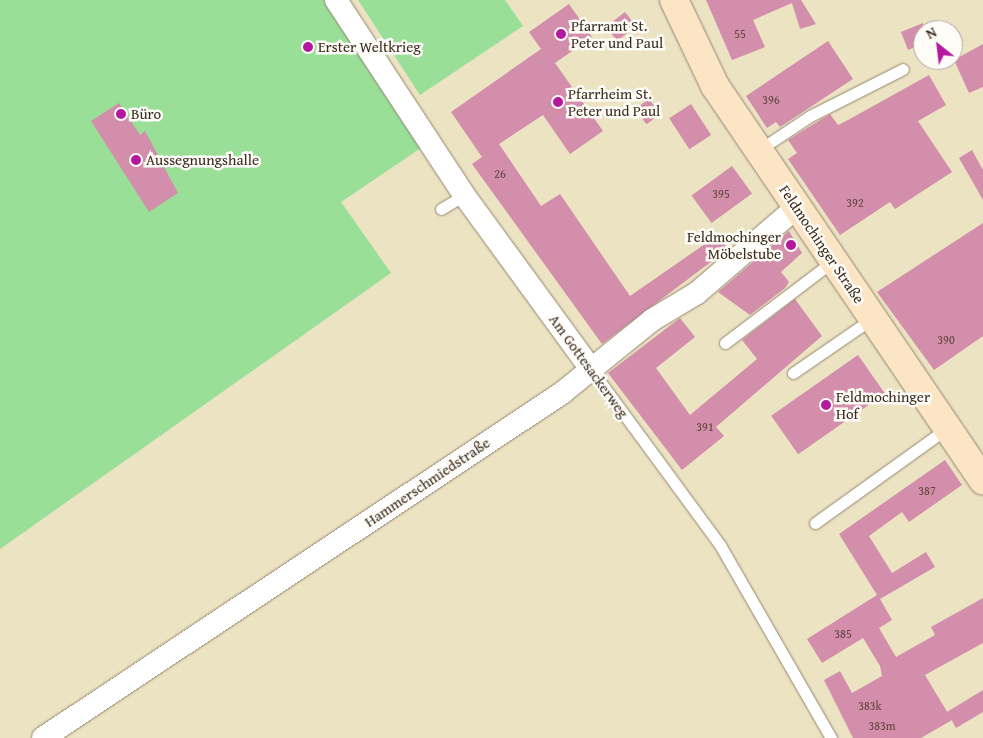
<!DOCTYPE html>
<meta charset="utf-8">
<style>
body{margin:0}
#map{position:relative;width:983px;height:738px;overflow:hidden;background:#ece3c3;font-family:"Gentium Book Plus",serif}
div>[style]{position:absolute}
.green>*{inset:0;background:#99df98}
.building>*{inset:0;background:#d28eaa;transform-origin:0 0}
.roads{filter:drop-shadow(0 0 1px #948670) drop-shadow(0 0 1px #948670)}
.service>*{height:11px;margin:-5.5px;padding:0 5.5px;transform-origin:5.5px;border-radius:5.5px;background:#fff}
.minor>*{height:22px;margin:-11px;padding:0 11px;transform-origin:11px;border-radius:11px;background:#fff}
.secondary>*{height:28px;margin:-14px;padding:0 14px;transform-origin:14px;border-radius:14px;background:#fce5c4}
.dots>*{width:14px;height:14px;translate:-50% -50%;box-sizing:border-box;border:2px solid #fdfcf7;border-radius:50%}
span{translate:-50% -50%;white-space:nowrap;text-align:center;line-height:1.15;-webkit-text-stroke:5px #fdfcf7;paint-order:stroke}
.number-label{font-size:12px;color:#614341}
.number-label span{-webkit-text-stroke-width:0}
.poi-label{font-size:15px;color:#3b2a1e}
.left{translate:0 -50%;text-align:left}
.right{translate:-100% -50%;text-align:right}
.street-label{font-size:15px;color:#3b2a1e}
.north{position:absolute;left:913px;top:20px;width:50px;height:50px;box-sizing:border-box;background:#fdfcf7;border:1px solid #afa8a0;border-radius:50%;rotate:331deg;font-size:14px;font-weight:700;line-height:20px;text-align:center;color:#3b2a1e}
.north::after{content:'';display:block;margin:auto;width:18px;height:22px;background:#b5179e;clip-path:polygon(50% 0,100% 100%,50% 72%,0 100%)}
</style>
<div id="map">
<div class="green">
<i style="clip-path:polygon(0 0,328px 0,424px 146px,341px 202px,391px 273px,0 549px)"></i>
<i style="clip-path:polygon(358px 0,505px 0,523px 26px,420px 95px)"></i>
</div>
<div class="building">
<i style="clip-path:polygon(706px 0,801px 0,816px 24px,800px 29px,792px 3px,753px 20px,765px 47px,732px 60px)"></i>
<i style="clip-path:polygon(569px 4px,592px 37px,555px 63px,603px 131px,570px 154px,543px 115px,499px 144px,541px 206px,560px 194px,630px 296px,718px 235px,728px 249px,602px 344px,472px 164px,482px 157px,451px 112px,541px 49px,529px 32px)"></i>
<i style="left:625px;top:12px;width:18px;height:24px;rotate:52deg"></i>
<i style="clip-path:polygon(923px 23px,923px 44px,908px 50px,901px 32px)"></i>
<i style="clip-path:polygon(828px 41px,853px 79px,780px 127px,776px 122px,767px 128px,746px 96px)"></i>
<i style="clip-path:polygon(983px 44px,983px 87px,969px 93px,954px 60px)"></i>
<i style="clip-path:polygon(929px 75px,946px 105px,918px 121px,952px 172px,895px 209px,890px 202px,840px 235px,788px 159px,797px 153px,788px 140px,830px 114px,838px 125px,848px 120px)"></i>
<i style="left:649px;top:99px;width:19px;height:17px;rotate:54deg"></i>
<i style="clip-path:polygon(119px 103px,140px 135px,145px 131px,178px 193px,149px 212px,91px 121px)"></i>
<i style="left:691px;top:104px;width:37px;height:26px;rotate:57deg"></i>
<i style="clip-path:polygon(972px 150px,983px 170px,983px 200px,959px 158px)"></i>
<i style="left:732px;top:166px;width:34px;height:50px;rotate:54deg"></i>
<i style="clip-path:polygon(983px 223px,983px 336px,934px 370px,877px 292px)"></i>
<i style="clip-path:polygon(789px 231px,802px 253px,781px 272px,789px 282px,785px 288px,750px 315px,718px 292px)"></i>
<i style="clip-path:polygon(795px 299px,822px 336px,716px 427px,724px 436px,682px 470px,608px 373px,680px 318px,695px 337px,656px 368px,690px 415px,757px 359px,742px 340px)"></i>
<i style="left:858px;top:355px;width:47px;height:106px;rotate:55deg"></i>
<i style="clip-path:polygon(945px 460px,962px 485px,909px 522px,902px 512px,869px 536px,892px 573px,926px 552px,935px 567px,880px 599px,892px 620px,879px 628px,896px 657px,935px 635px,931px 627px,983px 598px,983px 643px,925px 675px,952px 720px,921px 738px,853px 738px,824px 680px,840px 671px,852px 693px,882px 676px,880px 666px,863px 638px,822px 663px,807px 639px,877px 595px,839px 534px)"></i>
<i style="clip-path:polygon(983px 690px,983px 712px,956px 728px,947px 712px)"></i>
</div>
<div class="roads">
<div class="service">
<i style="left:759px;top:150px;width:61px;rotate:-33.7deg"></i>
<i style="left:810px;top:116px;width:104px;rotate:-26.8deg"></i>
<i style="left:441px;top:209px;width:27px;rotate:-31deg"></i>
<i style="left:725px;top:343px;width:136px;rotate:-37.2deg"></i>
<i style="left:590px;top:368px;width:220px;rotate:53.7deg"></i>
<i style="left:720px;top:545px;width:223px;rotate:60.1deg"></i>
<i style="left:793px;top:373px;width:97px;rotate:-34.5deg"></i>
<i style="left:815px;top:523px;width:163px;rotate:-35.7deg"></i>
</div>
<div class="minor">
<i style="left:336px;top:0;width:233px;rotate:56.7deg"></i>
<i style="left:464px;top:195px;width:214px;rotate:53.9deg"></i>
<i style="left:43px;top:738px;width:623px;rotate:-33.61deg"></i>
<i style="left:562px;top:393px;width:116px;rotate:-39deg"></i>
<i style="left:652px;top:320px;width:52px;rotate:-31deg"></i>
<i style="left:697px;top:293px;width:132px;rotate:-40.7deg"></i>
</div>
<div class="secondary">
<i style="left:674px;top:0;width:95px;rotate:64.5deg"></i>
<i style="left:715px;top:86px;width:477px;rotate:55.8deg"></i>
</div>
</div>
<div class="dots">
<i style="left:561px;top:34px;background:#b5179e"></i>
<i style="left:308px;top:47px;background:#b5179e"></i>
<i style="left:558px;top:102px;background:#b5179e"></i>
<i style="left:121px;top:114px;background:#b5179e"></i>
<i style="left:136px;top:160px;background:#b5179e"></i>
<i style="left:791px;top:245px;background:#b5179e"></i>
<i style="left:826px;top:405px;background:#b5179e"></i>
</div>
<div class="number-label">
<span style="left:740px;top:34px">55</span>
<span style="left:771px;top:100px">396</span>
<span style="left:500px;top:174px">26</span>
<span style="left:721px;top:194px">395</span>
<span style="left:855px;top:203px">392</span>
<span style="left:946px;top:340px">390</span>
<span style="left:705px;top:427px">391</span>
<span style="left:927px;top:491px">387</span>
<span style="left:843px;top:634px">385</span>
<span style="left:870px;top:706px">383k</span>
<span style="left:882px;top:726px">383m</span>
</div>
<div class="poi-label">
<span class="left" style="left:571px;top:34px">Pfarramt St.<br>Peter und Paul</span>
<span class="left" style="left:318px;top:47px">Erster Weltkrieg</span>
<span class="left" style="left:568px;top:102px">Pfarrheim St.<br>Peter und Paul</span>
<span class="left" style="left:131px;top:114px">Büro</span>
<span class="left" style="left:146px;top:160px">Aussegnungshalle</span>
<span class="right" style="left:781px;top:245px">Feldmochinger<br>Möbelstube</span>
<span class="left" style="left:836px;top:405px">Feldmochinger<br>Hof</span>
</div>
<div class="street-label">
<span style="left:822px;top:244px;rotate:56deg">Feldmochinger Straße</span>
<span style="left:589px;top:366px;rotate:54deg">Am Gottesackerweg</span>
<span style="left:427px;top:482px;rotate:-34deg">Hammerschmiedstraße</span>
</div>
<div class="north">N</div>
</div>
